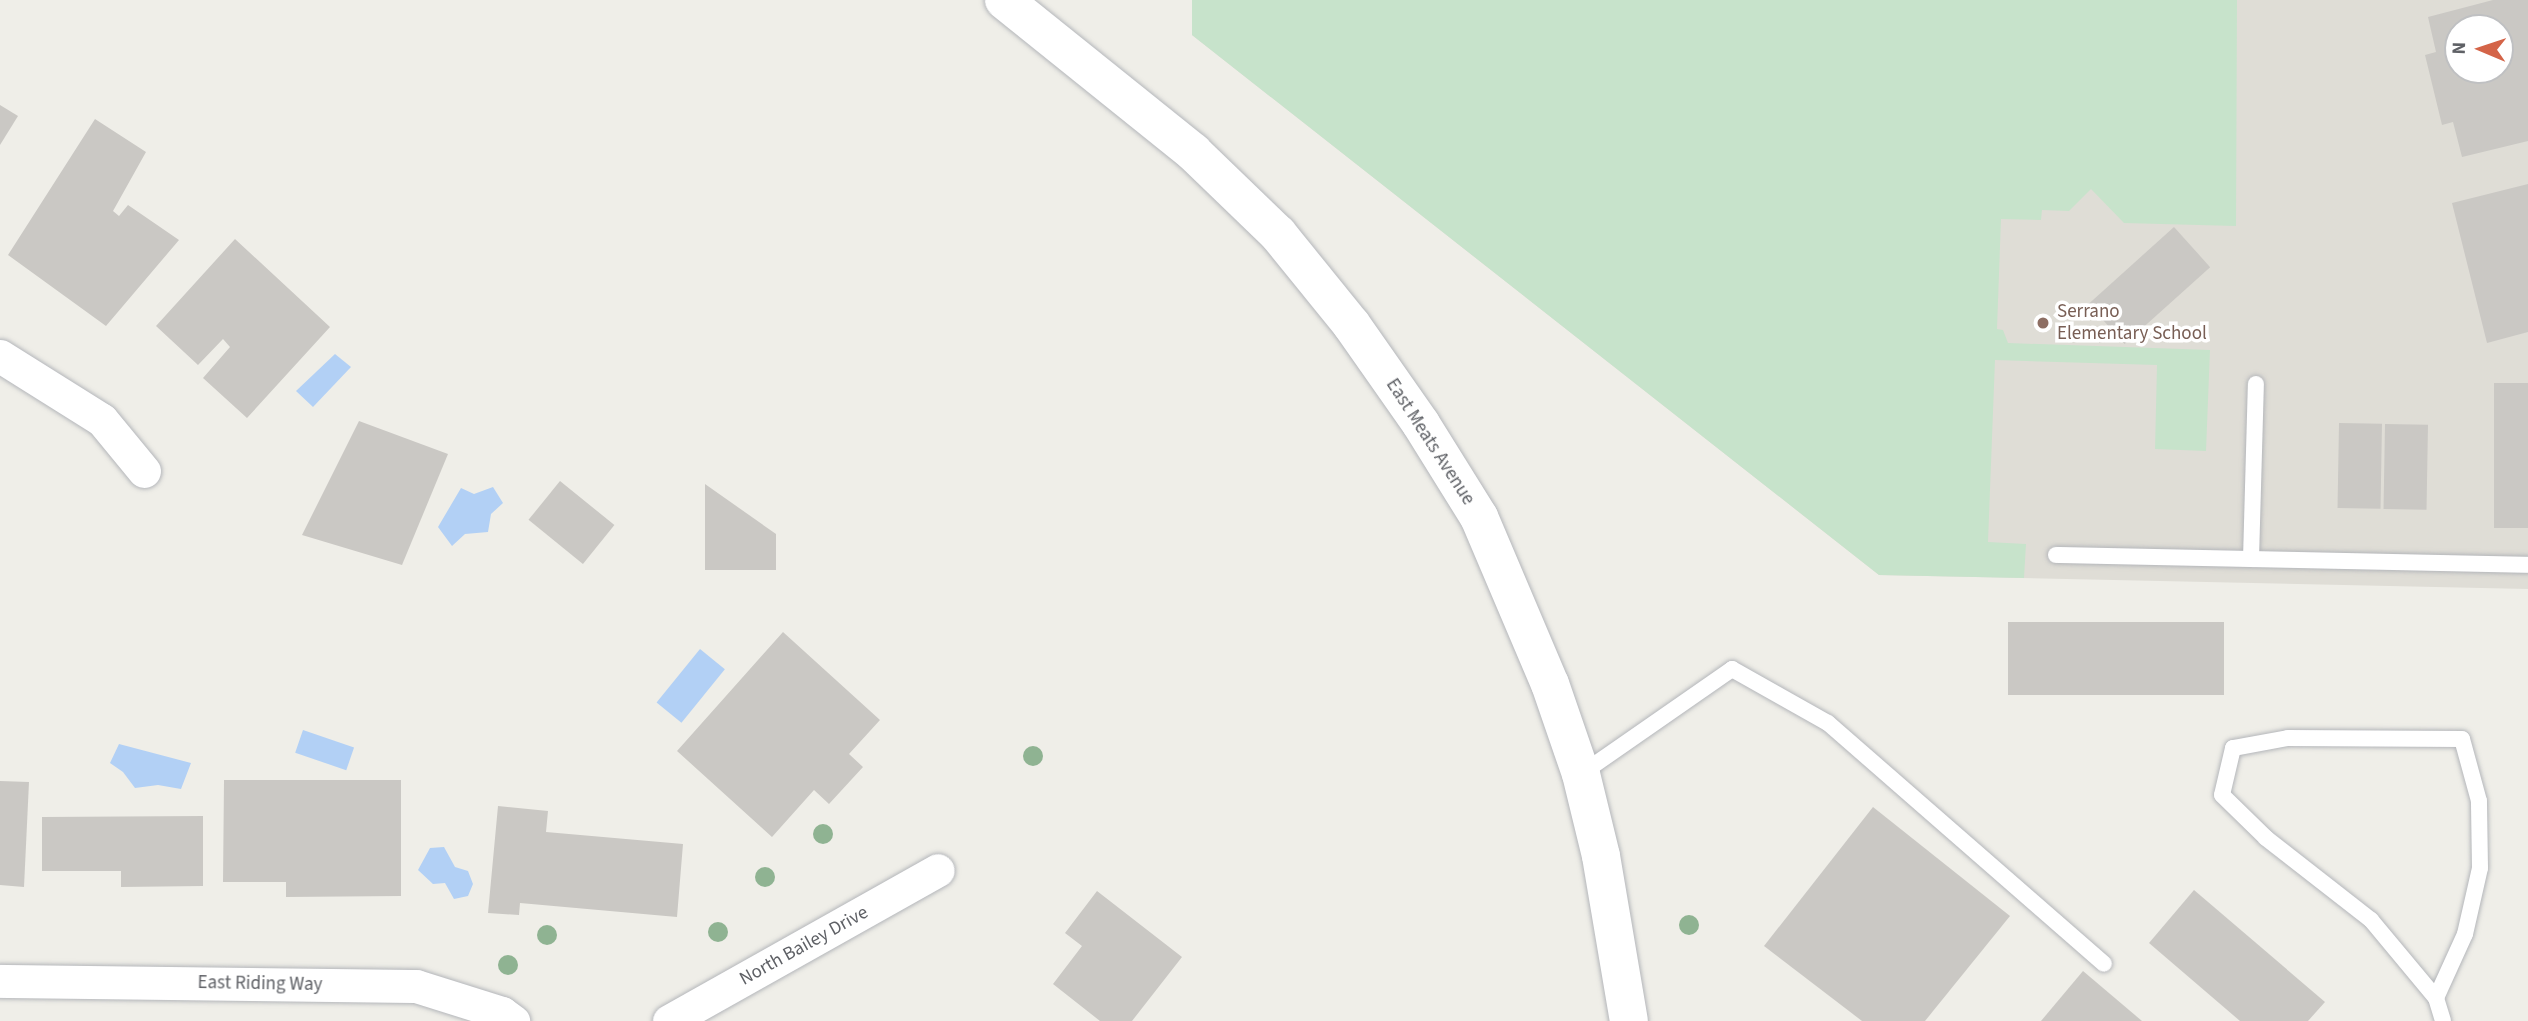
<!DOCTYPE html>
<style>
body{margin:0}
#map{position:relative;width:2528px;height:1021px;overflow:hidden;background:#efeee8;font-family:"Source Sans 3",sans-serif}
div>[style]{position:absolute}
.education>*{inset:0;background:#dfddd6}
.green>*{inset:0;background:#c7e3cb}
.water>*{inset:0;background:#b2d0f5;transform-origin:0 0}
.building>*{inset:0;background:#cac8c4;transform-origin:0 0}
.roads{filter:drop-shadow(0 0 2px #b4b6ba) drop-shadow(0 0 2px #b4b6ba)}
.lane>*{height:16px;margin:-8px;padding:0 8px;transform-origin:8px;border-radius:8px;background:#fff}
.street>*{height:33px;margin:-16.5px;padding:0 16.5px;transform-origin:16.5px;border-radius:16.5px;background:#fff}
.secondary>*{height:38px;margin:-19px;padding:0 19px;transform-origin:19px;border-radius:19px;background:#fff}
.trees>*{width:20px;height:20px;margin:-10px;border-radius:50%;background:#8fb392}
.dots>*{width:19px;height:19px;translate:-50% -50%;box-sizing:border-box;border:4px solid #fff;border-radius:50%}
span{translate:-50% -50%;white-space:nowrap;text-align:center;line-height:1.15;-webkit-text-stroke:7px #fff;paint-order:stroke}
.education-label{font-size:19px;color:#785e54}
.left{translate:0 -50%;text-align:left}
.street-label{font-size:19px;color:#5f6166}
.north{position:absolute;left:2444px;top:14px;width:70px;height:70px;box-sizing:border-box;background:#fff;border:2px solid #bfc0c2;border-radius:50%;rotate:272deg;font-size:19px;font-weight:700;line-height:28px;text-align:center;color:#5f6166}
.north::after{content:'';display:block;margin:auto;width:24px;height:32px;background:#d46448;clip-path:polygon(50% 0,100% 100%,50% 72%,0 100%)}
</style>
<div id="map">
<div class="education">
<i style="clip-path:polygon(evenodd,1192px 0,2528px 0,2528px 589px,1879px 575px,1192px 35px,1192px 0,2458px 28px,2500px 28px,2500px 70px,2458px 70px,2458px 28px)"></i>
</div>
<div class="green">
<i style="clip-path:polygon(1192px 0,2237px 0,2236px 226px,2124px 223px,2091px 189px,2069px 211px,2042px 210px,2041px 220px,2001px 219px,1997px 329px,2003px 330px,2008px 343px,2210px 350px,2206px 451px,2155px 449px,2157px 365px,1995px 360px,1988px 542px,2026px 544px,2024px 578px,1879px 575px,1192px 35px)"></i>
</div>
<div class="water">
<i style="clip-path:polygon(335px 354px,351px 367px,313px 407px,296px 391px)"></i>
<i style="clip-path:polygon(493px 487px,503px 503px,491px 514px,488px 532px,465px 534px,452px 546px,438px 527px,461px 488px,474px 494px)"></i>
<i style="left:700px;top:649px;width:32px;height:69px;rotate:39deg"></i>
<i style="left:303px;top:730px;width:54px;height:24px;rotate:19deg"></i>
<i style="clip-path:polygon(119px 744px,191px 763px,181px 789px,158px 785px,135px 788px,123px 772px,110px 763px)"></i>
<i style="clip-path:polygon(444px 847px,455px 867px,468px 871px,473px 884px,468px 896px,454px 899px,445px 883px,433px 884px,418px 870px,430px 848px)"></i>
</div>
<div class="building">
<i style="clip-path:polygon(evenodd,2493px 0,2528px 0,2528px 141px,2462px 157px,2453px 122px,2442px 125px,2425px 55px,2436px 52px,2428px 17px,2493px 0,2458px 28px,2500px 28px,2500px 70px,2458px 70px,2458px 28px)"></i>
<i style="clip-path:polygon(0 105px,18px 116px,0 145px)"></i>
<i style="clip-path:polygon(95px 119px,146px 152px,113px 211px,119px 216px,128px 205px,179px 240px,106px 326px,8px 255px)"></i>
<i style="clip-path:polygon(2528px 184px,2528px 332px,2487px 343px,2452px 203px)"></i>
<i style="left:2174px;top:227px;width:54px;height:115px;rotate:48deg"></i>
<i style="clip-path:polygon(235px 239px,330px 327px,247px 418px,203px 378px,230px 347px,223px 339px,198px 365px,156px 326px)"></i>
<i style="left:2494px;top:383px;width:34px;height:145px"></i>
<i style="clip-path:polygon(359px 421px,448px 454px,402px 565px,302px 535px)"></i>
<i style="left:2339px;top:423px;width:43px;height:85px;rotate:1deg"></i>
<i style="left:2385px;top:424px;width:43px;height:85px;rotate:1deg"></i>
<i style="left:560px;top:481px;width:70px;height:50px;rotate:39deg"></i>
<i style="clip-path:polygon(705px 484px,776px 534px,776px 570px,705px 570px)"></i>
<i style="left:2008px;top:622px;width:216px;height:73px"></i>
<i style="clip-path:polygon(783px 632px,880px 720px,849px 754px,863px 767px,829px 804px,814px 790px,772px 837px,677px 751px)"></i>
<i style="clip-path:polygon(224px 780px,401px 780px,401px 896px,286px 897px,286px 882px,223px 882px)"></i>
<i style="clip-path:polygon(0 781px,29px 782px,24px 887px,0 885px)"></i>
<i style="clip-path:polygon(498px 806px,548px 811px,546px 832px,683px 844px,677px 917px,520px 903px,519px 915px,488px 913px)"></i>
<i style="clip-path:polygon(1873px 807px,2010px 916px,1925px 1021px,1862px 1021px,1764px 946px)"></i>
<i style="clip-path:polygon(203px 816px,203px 886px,121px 887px,121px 871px,42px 871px,42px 817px)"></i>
<i style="clip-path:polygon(2194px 890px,2325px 1002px,2308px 1021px,2240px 1021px,2149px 943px)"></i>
<i style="clip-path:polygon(1097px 891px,1182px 957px,1132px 1021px,1100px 1021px,1053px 984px,1082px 946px,1065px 933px)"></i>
<i style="clip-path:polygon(2083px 971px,2142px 1021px,2041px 1021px)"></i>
</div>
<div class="roads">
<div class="lane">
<i style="left:2056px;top:555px;width:472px;rotate:1.2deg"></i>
<i style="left:2251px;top:559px;width:175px;rotate:-88.4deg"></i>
<i style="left:1581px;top:774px;width:184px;rotate:-34.8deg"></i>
<i style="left:1732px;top:669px;width:110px;rotate:29.4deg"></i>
<i style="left:1828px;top:723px;width:366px;rotate:41.1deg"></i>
<i style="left:2436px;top:998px;width:70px;rotate:-65.6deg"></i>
<i style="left:2465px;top:934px;width:68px;rotate:-77.2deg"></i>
<i style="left:2480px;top:868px;width:67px;rotate:-90.9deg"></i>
<i style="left:2479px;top:801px;width:64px;rotate:-105.3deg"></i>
<i style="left:2462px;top:739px;width:174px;rotate:-179.7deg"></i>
<i style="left:2288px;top:738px;width:56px;rotate:169.7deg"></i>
<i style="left:2233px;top:748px;width:48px;rotate:103.2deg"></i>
<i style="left:2222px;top:795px;width:62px;rotate:44.3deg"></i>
<i style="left:2266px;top:838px;width:133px;rotate:38deg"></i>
<i style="left:2371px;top:920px;width:102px;rotate:50.2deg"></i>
<i style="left:2436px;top:998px;width:24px;rotate:73deg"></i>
</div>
<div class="street">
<i style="left:0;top:356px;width:120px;rotate:32.1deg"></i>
<i style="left:102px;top:420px;width:66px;rotate:50.5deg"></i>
<i style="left:0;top:981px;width:416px;rotate:0.7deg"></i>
<i style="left:416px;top:986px;width:90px;rotate:17.4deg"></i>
<i style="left:502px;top:1013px;width:14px;rotate:36deg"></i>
<i style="left:669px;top:1021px;width:308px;rotate:-29.3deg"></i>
</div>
<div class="secondary">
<i style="left:1004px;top:0;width:243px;rotate:38.8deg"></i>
<i style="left:1193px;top:152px;width:118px;rotate:44deg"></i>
<i style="left:1278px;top:234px;width:116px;rotate:51deg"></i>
<i style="left:1351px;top:324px;width:122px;rotate:55deg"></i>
<i style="left:1421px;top:424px;width:110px;rotate:58.1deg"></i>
<i style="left:1479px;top:517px;width:181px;rotate:67deg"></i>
<i style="left:1550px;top:684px;width:95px;rotate:71deg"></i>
<i style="left:1581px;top:774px;width:84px;rotate:76.3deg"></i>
<i style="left:1601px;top:856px;width:167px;rotate:80.4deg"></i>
</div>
</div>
<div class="trees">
<i style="left:1033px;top:756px"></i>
<i style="left:823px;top:834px"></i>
<i style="left:765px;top:877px"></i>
<i style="left:1689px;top:925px"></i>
<i style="left:718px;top:932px"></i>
<i style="left:547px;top:935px"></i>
<i style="left:508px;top:965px"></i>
</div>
<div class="dots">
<i style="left:2043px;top:323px;background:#8d6e63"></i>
</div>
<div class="education-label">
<span class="left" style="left:2057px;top:323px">Serrano<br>Elementary School</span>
</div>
<div class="street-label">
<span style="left:1430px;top:442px;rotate:57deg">East Meats Avenue</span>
<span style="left:804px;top:946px;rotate:-29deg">North Bailey Drive</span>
<span style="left:260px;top:984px;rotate:1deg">East Riding Way</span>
</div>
<div class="north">N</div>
</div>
